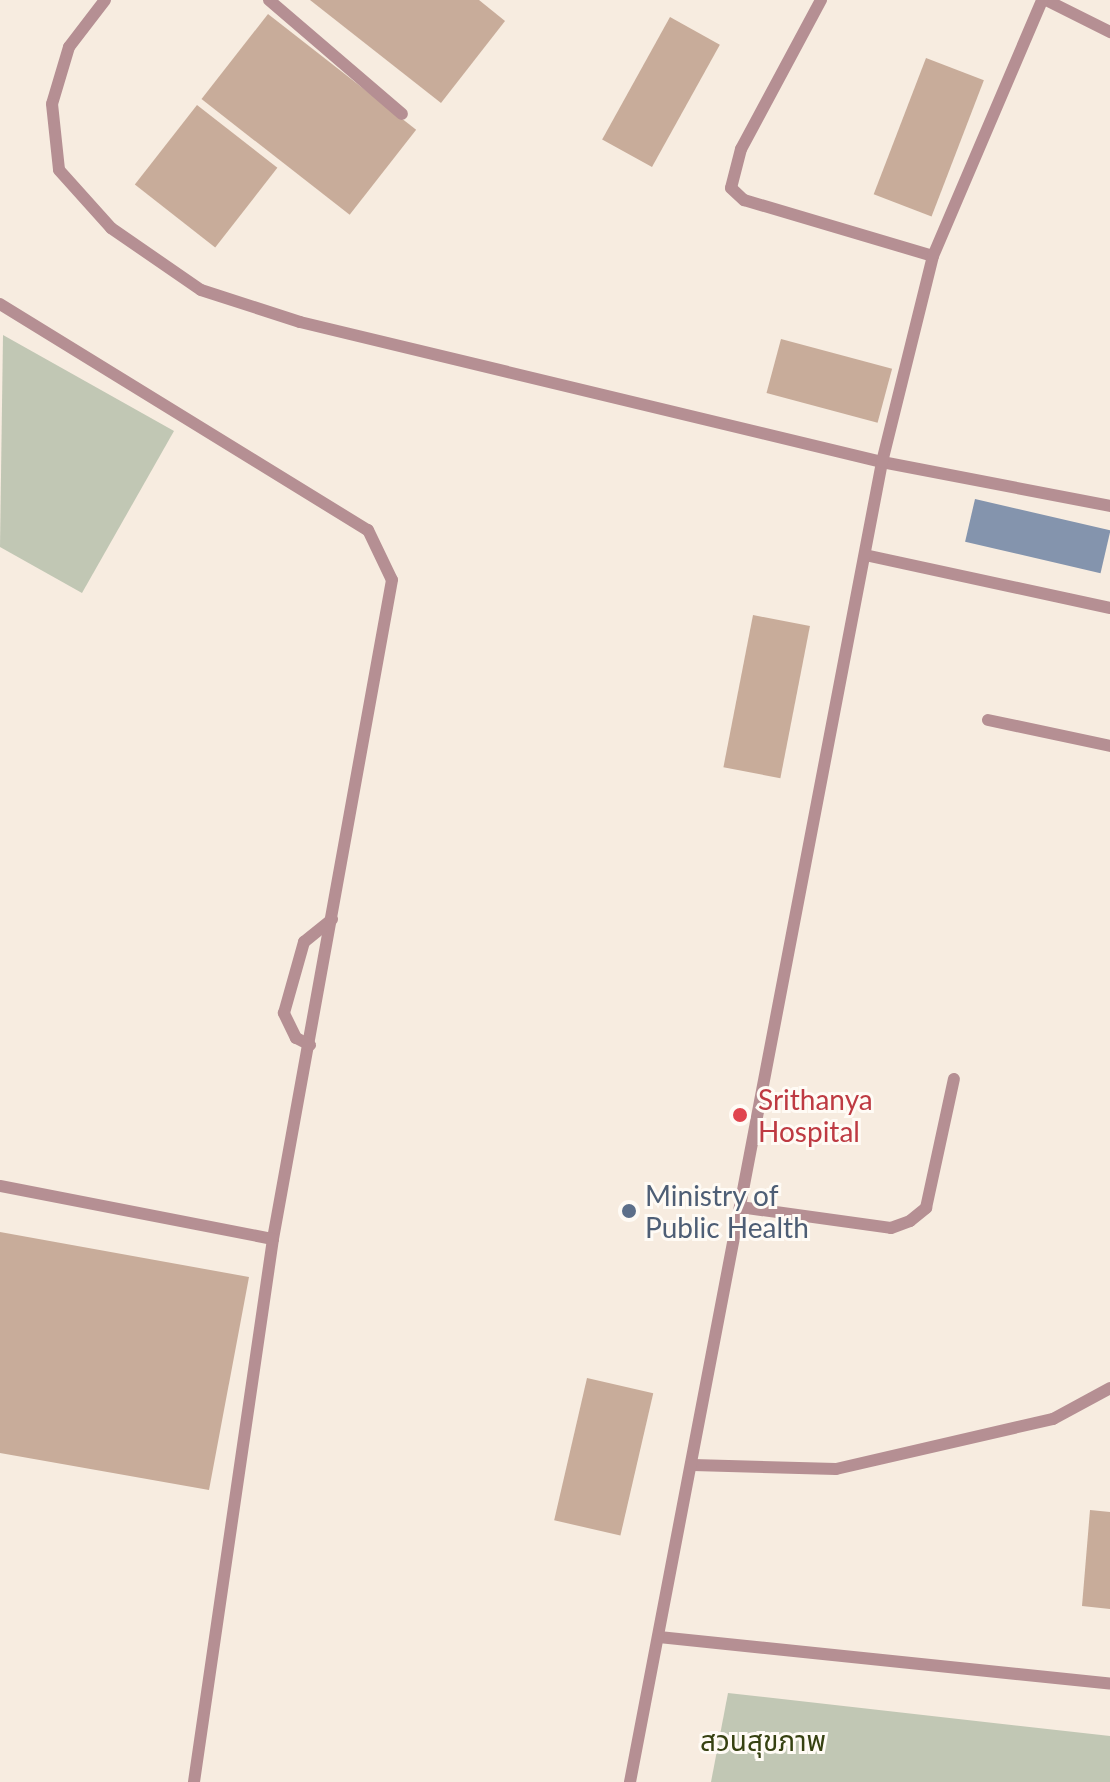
<!DOCTYPE html>
<meta charset="utf-8">
<style>
body{margin:0}
#map{position:relative;width:1110px;height:1782px;overflow:hidden;background:#f7ece0;font-family:Lato,"Noto Sans Thai",sans-serif}
div>[style]{position:absolute}
.green>*{inset:0;background:#c1c7b4}
.water>*{inset:0;background:#8494ad;transform-origin:0 0}
.building>*{inset:0;background:#c8ac9a;transform-origin:0 0}
.service>*{height:12px;margin:-6px;padding:0 6px;transform-origin:6px;border-radius:6px;background:#b58f93}
.dots>*{width:22px;height:22px;translate:-50% -50%;box-sizing:border-box;border:4px solid #fffbf5;border-radius:50%}
span{translate:-50% -50%;white-space:nowrap;text-align:center;line-height:1.15;-webkit-text-stroke:6px #fffbf5;paint-order:stroke}
.health-label{font-size:28px;color:#be3a42}
.left{translate:0 -50%;text-align:left}
.service-label{font-size:28px;color:#4e5e75}
.park-label{font-size:28px;color:#364111}
</style>
<div id="map">
<div class="green">
<i style="clip-path:polygon(3px 335px,174px 431px,82px 593px,0 547px)"></i>
<i style="clip-path:polygon(728px 1693px,1110px 1736px,1110px 1782px,711px 1782px)"></i>
</div>
<div class="water">
<i style="left:975px;top:499px;width:139px;height:44px;rotate:13deg"></i>
</div>
<div class="building">
<i style="clip-path:polygon(310px 0,479px 0,505px 21px,441px 103px)"></i>
<i style="left:268px;top:14px;width:188px;height:108px;rotate:38deg"></i>
<i style="left:670px;top:17px;width:57px;height:140px;rotate:29deg"></i>
<i style="left:926px;top:58px;width:62px;height:146px;rotate:21deg"></i>
<i style="left:197px;top:105px;width:102px;height:101px;rotate:38deg"></i>
<i style="left:781px;top:339px;width:115px;height:56px;rotate:15deg"></i>
<i style="left:753px;top:615px;width:58px;height:155px;rotate:11deg"></i>
<i style="clip-path:polygon(0 1232px,249px 1277px,209px 1490px,0 1453px)"></i>
<i style="left:587px;top:1378px;width:68px;height:146px;rotate:13deg"></i>
<i style="clip-path:polygon(1090px 1510px,1110px 1512px,1110px 1609px,1082px 1606px)"></i>
</div>
<div class="service">
<i style="left:105px;top:0;width:59px;rotate:127.5deg"></i>
<i style="left:69px;top:47px;width:59px;rotate:106.6deg"></i>
<i style="left:52px;top:104px;width:66px;rotate:83.9deg"></i>
<i style="left:59px;top:170px;width:78px;rotate:48.1deg"></i>
<i style="left:111px;top:228px;width:109px;rotate:34.6deg"></i>
<i style="left:201px;top:290px;width:104px;rotate:17.9deg"></i>
<i style="left:300px;top:322px;width:599px;rotate:13.53deg"></i>
<i style="left:882px;top:462px;width:232px;rotate:10.9deg"></i>
<i style="left:269px;top:0;width:175px;rotate:40.6deg"></i>
<i style="left:821px;top:0;width:169px;rotate:118.2deg"></i>
<i style="left:741px;top:149px;width:40px;rotate:104.4deg"></i>
<i style="left:731px;top:188px;width:18px;rotate:43deg"></i>
<i style="left:744px;top:200px;width:197px;rotate:16.5deg"></i>
<i style="left:1046px;top:0;width:72px;rotate:26.6deg"></i>
<i style="left:0;top:304px;width:432px;rotate:31.6deg"></i>
<i style="left:368px;top:530px;width:55px;rotate:64.4deg"></i>
<i style="left:392px;top:580px;width:670px;rotate:100.24deg"></i>
<i style="left:273px;top:1239px;width:549px;rotate:98.28deg"></i>
<i style="left:865px;top:555px;width:251px;rotate:12.2deg"></i>
<i style="left:988px;top:720px;width:125px;rotate:12deg"></i>
<i style="left:310px;top:1045px;width:16px;rotate:-153deg"></i>
<i style="left:296px;top:1038px;width:28px;rotate:-116deg"></i>
<i style="left:284px;top:1013px;width:74px;rotate:-74.3deg"></i>
<i style="left:304px;top:942px;width:36px;rotate:-39deg"></i>
<i style="left:0;top:1186px;width:278px;rotate:11deg"></i>
<i style="left:740px;top:1207px;width:152px;rotate:7.9deg"></i>
<i style="left:891px;top:1228px;width:20px;rotate:-20deg"></i>
<i style="left:910px;top:1221px;width:21px;rotate:-39deg"></i>
<i style="left:926px;top:1208px;width:132px;rotate:-77.8deg"></i>
<i style="left:693px;top:1465px;width:143px;rotate:1.6deg"></i>
<i style="left:836px;top:1469px;width:223px;rotate:-13deg"></i>
<i style="left:1053px;top:1419px;width:65px;rotate:-28.5deg"></i>
<i style="left:659px;top:1637px;width:453px;rotate:5.9deg"></i>
<i style="left:630px;top:1782px;width:1344px;rotate:-79.19deg"></i>
<i style="left:882px;top:462px;width:212px;rotate:-76.1deg"></i>
<i style="left:933px;top:256px;width:278px;rotate:-66.9deg"></i>
</div>
<div class="dots">
<i style="left:740px;top:1115px;background:#e0444e"></i>
<i style="left:629px;top:1211px;background:#5c6f8a"></i>
</div>
<div class="health-label">
<span class="left" style="left:758px;top:1115px">Srithanya<br>Hospital</span>
</div>
<div class="service-label">
<span class="left" style="left:645px;top:1211px">Ministry of<br>Public Health</span>
</div>
<div class="park-label">
<span style="left:763px;top:1740px">สวนสุขภาพ</span>
</div>
</div>
